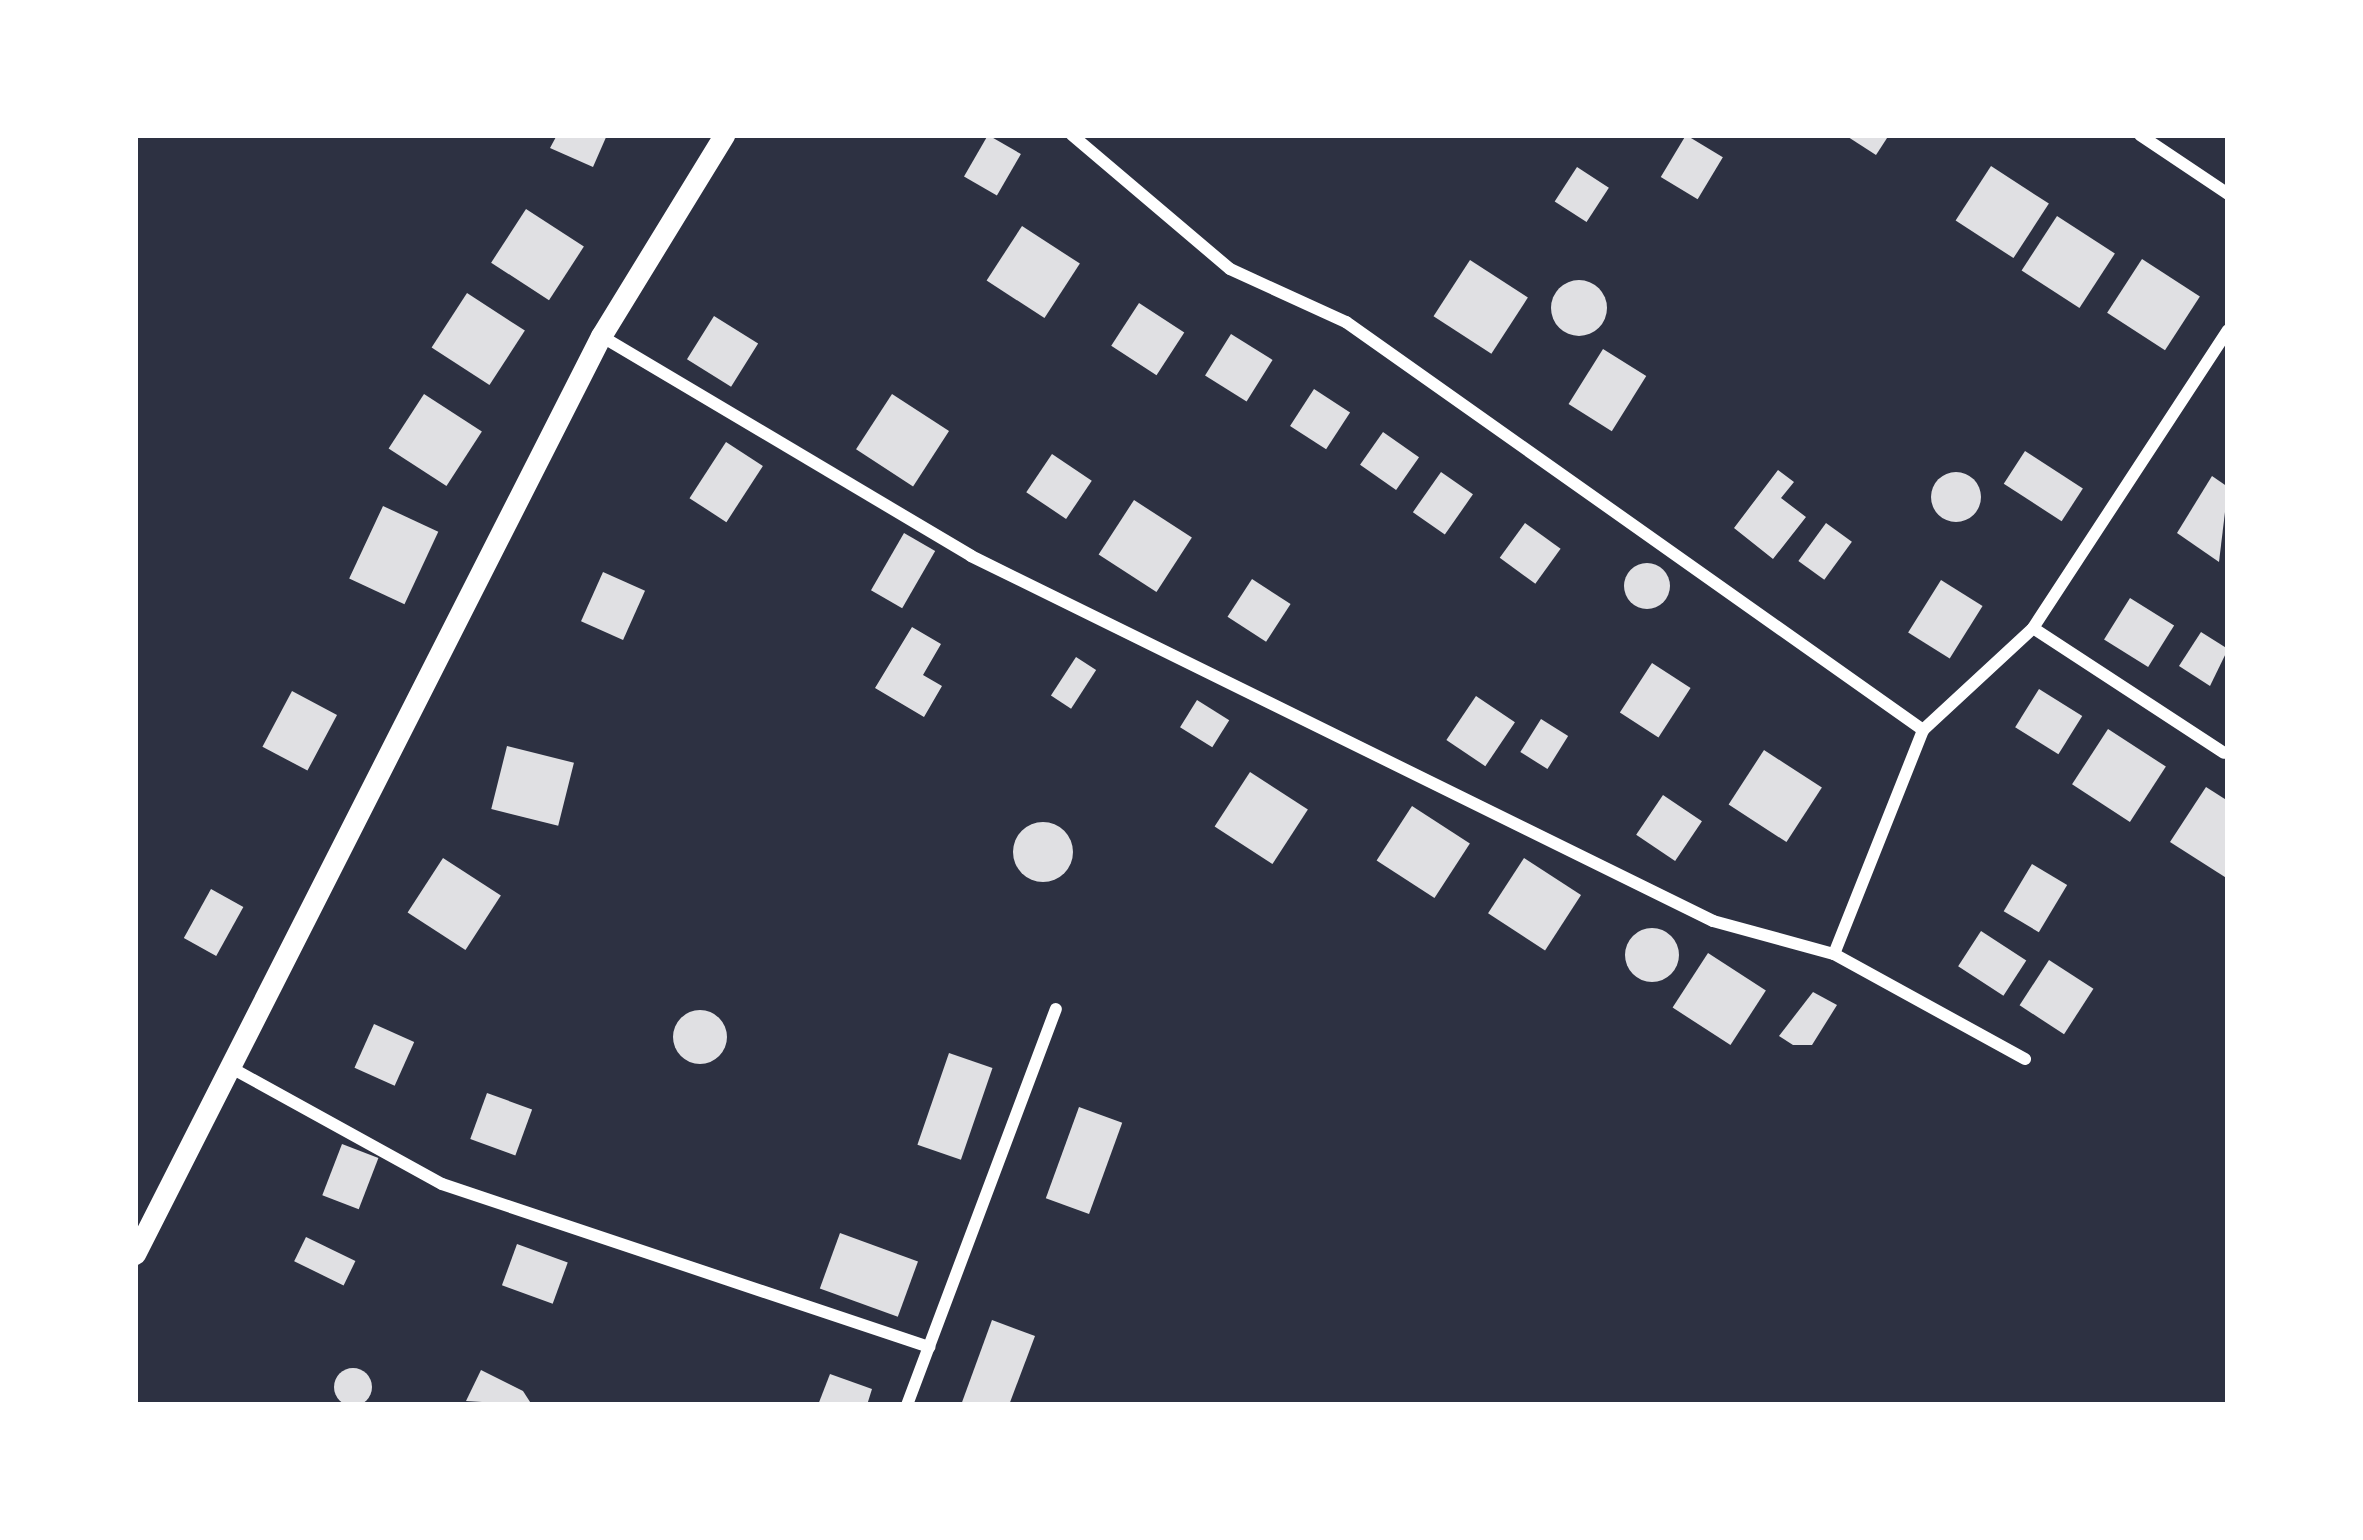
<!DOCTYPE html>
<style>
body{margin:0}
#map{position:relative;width:2363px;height:1540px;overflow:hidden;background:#2d3142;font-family:"Open Sans",sans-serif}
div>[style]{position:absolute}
.building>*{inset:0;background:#e0e0e3;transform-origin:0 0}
.round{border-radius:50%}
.minor>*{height:12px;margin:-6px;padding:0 6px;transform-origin:6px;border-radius:6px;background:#fff}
.tertiary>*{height:21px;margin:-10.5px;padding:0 10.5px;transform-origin:10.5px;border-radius:10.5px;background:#fff}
span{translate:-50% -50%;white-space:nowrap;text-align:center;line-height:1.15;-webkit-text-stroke:12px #fff;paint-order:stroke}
.frame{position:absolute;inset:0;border:138px solid #fff;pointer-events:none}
</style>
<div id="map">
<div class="building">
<i style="clip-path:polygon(557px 135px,607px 135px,593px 167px,550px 148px)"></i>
<i style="left:988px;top:135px;width:38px;height:48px;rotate:30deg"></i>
<i style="left:1686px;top:135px;width:43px;height:49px;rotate:31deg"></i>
<i style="clip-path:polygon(1845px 135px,1889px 135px,1876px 155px)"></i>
<i style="left:1991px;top:166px;width:69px;height:65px;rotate:33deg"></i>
<i style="left:1577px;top:167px;width:38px;height:41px;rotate:33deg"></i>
<i style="left:526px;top:209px;width:69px;height:64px;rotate:33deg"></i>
<i style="left:2057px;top:216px;width:69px;height:65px;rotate:33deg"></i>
<i style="left:1022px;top:226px;width:69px;height:65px;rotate:33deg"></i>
<i style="left:2142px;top:259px;width:69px;height:64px;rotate:33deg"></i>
<i style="left:1470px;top:260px;width:69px;height:67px;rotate:33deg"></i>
<i class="round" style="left:1551px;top:280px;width:56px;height:56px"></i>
<i style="left:467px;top:293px;width:69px;height:65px;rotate:33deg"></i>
<i style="left:1139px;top:303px;width:54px;height:51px;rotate:33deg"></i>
<i style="left:714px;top:316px;width:52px;height:51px;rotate:32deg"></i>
<i style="left:1231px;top:334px;width:49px;height:49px;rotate:32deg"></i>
<i style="left:1603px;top:349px;width:51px;height:65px;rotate:32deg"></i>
<i style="left:1314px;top:389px;width:43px;height:44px;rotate:33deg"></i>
<i style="left:424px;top:394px;width:69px;height:65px;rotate:33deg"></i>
<i style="left:892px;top:394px;width:68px;height:66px;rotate:33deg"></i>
<i style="left:1383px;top:432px;width:44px;height:40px;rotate:35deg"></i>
<i style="left:726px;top:442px;width:44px;height:67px;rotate:33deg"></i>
<i style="left:2025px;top:451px;width:69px;height:39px;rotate:33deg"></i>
<i style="left:1052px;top:454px;width:48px;height:46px;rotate:34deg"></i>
<i style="clip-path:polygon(1778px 470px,1794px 482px,1781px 498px,1806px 517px,1773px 559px,1734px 528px)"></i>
<i class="round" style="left:1931px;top:472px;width:50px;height:50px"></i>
<i style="left:1441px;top:472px;width:39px;height:49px;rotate:35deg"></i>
<i style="clip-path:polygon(2212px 476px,2228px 487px,2219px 562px,2177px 533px)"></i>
<i style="left:1134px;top:500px;width:69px;height:65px;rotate:33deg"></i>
<i style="left:383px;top:506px;width:61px;height:80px;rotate:25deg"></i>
<i style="left:1525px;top:523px;width:44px;height:43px;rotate:36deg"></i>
<i style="left:1826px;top:523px;width:32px;height:47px;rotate:36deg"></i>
<i style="left:904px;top:533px;width:36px;height:66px;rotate:30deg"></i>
<i class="round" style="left:1624px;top:563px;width:46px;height:46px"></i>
<i style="left:603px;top:572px;width:46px;height:54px;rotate:24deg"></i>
<i style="left:1252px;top:579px;width:46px;height:45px;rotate:33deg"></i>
<i style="left:1941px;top:580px;width:49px;height:62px;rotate:32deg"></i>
<i style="left:2130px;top:598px;width:52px;height:49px;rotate:32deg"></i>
<i style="clip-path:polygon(912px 627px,941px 644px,923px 675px,942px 686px,924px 717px,875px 688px)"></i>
<i style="clip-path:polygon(2201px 632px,2228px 649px,2210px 686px,2179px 666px)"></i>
<i style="left:1076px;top:657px;width:24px;height:46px;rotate:33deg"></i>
<i style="left:1652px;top:663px;width:46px;height:59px;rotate:33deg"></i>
<i style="left:2039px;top:689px;width:51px;height:45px;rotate:32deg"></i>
<i style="left:292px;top:691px;width:51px;height:63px;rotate:28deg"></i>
<i style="left:1476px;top:696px;width:47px;height:53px;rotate:34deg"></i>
<i style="left:1197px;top:700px;width:38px;height:32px;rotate:32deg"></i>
<i style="left:1541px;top:719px;width:32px;height:39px;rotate:32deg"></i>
<i style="left:2108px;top:729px;width:69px;height:66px;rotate:33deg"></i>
<i style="left:507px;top:746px;width:69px;height:65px;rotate:14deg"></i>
<i style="left:1764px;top:750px;width:69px;height:65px;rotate:33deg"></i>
<i style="left:1250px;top:772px;width:69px;height:65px;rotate:33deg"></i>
<i style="clip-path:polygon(2206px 787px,2228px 801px,2228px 879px,2170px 842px)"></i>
<i style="left:1663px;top:795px;width:47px;height:48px;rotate:34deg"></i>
<i style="left:1412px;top:806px;width:69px;height:65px;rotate:33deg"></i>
<i class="round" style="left:1013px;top:822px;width:60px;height:60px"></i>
<i style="left:443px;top:858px;width:69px;height:65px;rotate:33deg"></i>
<i style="left:1524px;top:858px;width:68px;height:66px;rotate:33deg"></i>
<i style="left:2032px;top:864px;width:41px;height:55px;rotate:31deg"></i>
<i style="left:211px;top:889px;width:37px;height:56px;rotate:29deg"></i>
<i class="round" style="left:1625px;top:928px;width:54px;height:54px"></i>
<i style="left:1981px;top:931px;width:54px;height:42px;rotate:33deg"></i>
<i style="left:1708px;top:953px;width:69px;height:65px;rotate:33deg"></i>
<i style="left:2049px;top:960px;width:53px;height:54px;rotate:33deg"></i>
<i style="clip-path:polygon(1813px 992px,1837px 1005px,1812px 1045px,1793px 1045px,1779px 1036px)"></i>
<i class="round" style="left:673px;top:1010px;width:54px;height:54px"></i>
<i style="left:374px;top:1024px;width:44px;height:48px;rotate:24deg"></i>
<i style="left:949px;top:1053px;width:46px;height:97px;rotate:19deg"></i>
<i style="left:487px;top:1093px;width:48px;height:49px;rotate:20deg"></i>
<i style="left:1079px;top:1107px;width:46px;height:97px;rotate:20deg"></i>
<i style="left:342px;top:1144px;width:39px;height:55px;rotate:21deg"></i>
<i style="left:840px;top:1233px;width:83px;height:59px;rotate:20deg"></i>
<i style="left:306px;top:1237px;width:55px;height:27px;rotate:26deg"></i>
<i style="left:517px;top:1244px;width:54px;height:44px;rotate:20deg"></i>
<i style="clip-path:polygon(992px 1320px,1035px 1336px,1009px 1405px,961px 1405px)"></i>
<i class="round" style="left:334px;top:1368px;width:38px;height:38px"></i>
<i style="clip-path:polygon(481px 1370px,523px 1391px,532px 1405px,466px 1401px)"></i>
<i style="clip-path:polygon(830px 1374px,872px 1389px,867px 1405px,818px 1405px)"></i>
</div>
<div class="minor">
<i style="left:1072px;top:135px;width:207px;rotate:40.3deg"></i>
<i style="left:1230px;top:269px;width:128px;rotate:24.6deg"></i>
<i style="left:1346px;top:322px;width:707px;rotate:35.26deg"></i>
<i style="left:2140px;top:135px;width:106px;rotate:33.8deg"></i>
<i style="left:601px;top:336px;width:430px;rotate:30.7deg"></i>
<i style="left:971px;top:556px;width:827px;rotate:26.19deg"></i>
<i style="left:1713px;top:921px;width:125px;rotate:15.3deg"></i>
<i style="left:1834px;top:954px;width:218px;rotate:28.8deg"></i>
<i style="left:2033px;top:628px;width:228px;rotate:33.2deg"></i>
<i style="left:1834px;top:954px;width:241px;rotate:-68.3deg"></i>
<i style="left:1923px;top:730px;width:150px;rotate:-42.8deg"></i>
<i style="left:2033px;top:628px;width:356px;rotate:-56.8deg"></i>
<i style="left:237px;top:1071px;width:234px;rotate:28.9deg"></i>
<i style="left:442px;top:1184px;width:514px;rotate:18.51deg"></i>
<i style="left:907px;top:1405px;width:423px;rotate:-69.4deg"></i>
</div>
<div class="tertiary">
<i style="left:135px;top:1254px;width:1030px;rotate:-63.09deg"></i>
<i style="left:601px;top:336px;width:236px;rotate:-58.5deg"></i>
</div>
<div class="frame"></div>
</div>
